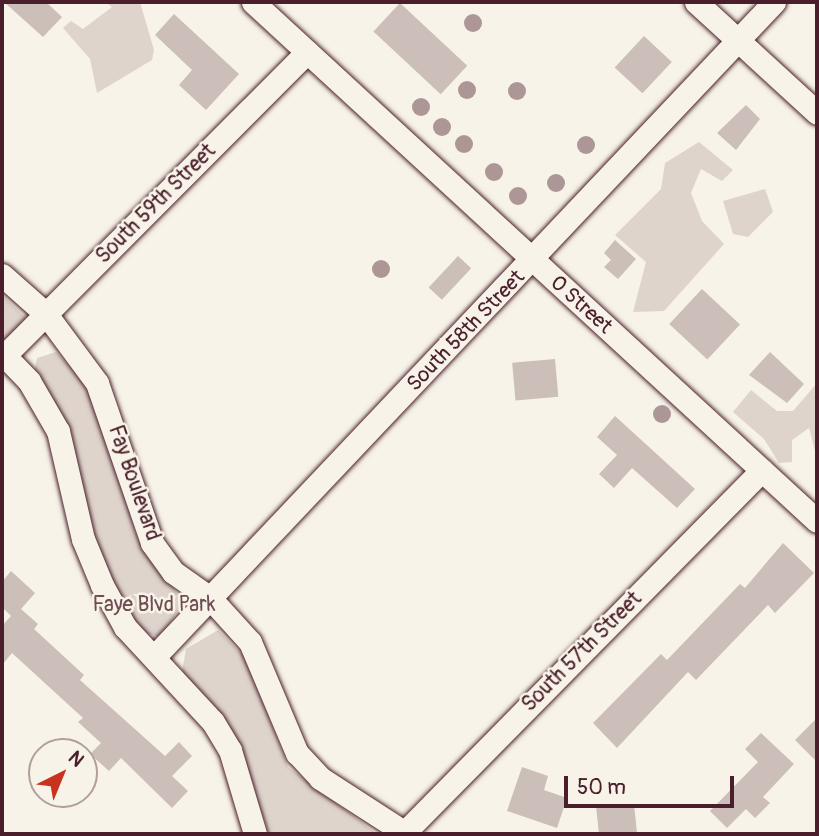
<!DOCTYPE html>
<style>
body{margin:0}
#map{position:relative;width:819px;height:836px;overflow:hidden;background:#f7f3e8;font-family:Pangolin,sans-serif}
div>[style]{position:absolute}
.green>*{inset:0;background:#ded4cc}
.building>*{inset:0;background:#ccbfb9;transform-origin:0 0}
.roads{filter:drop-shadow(0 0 2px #4a1f2b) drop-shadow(0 0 2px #4a1f2b)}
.minor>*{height:23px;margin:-11.5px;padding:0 11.5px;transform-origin:11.5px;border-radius:11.5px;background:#f7f3e8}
.trees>*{width:18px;height:18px;margin:-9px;border-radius:50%;background:#ac9796}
span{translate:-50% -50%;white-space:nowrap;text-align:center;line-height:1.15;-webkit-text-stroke:5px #f7f3e8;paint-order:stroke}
.street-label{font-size:21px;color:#4a1f2b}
.park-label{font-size:21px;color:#6f4c53}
.frame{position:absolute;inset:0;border:4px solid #4a1f2b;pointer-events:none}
.north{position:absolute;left:28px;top:738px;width:70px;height:70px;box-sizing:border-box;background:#f7f3e8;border:2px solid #b29e9c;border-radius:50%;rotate:43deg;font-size:19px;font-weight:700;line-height:28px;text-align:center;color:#4a1f2b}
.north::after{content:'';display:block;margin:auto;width:24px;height:32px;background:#c8321e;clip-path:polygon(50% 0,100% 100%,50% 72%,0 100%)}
.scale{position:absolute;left:564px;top:776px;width:170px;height:32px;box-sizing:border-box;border:4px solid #4a1f2b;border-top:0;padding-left:9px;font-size:21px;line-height:24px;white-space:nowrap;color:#4a1f2b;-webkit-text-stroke:5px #f7f3e8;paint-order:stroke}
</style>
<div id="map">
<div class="green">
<i style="clip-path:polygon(105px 2px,140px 2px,154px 50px,152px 60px,97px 93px,90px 59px,63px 28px,71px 21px,83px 29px,112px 7px)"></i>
<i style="clip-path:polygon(699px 142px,733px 170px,722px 181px,701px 169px,691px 193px,702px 221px,724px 244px,664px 311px,633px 312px,646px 262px,615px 235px,661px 189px,665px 163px)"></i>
<i style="clip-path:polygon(765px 189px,773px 212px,748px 237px,733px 234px,723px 201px)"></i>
<i style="clip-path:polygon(2px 295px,27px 319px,2px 346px)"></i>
<i style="clip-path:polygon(56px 352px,87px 385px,109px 434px,135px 532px,183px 602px,161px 637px,142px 632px,118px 597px,94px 539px,73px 450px,33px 378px,37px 358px)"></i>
<i style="clip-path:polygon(817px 383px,817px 459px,809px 428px,792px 440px,792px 462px,779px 463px,764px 439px,733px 412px,751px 390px,777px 411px,793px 411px)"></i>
<i style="clip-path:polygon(218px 630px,246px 658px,288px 767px,377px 834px,269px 834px,238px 746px,182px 672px,186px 649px)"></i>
</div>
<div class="building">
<i style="clip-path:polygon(4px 2px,46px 2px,62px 17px,43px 37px)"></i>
<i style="left:400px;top:3px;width:92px;height:39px;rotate:43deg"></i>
<i style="clip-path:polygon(174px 14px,239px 74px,206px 110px,179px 85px,192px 70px,155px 35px)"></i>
<i style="left:644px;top:36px;width:38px;height:43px;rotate:43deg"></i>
<i style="clip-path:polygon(746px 105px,760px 119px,736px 150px,717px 133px)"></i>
<i style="clip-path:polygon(615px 240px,636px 259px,618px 279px,604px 267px,611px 260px,604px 253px)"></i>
<i style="left:458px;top:256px;width:18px;height:43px;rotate:43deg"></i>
<i style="left:702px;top:289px;width:52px;height:48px;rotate:43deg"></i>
<i style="clip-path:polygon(770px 352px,804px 384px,787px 403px,749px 375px)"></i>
<i style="left:555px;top:359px;width:38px;height:43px;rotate:85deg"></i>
<i style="clip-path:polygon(615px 416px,695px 489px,677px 508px,632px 468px,614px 488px,599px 474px,617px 455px,597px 437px)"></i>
<i style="clip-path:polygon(783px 543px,814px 573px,775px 613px,768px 605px,696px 680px,688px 672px,617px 748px,593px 723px,661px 654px,667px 660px,740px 584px,745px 588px)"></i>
<i style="clip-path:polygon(11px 571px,35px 593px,21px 609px,38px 624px,34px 629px,84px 675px,80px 680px,165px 756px,179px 742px,192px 756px,172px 776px,188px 791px,172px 808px,121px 758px,109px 771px,90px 754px,101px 743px,78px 722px,83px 718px,12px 653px,2px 665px,2px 626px,11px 616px,2px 607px,2px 582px)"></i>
<i style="clip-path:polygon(817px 718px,817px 762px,795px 740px)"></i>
<i style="clip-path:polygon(761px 733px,794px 764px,763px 797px,770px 803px,755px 818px,746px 809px,727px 828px,710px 811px,758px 762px,745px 749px)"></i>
<i style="clip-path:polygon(522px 767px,548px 776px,544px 790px,567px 798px,557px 828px,507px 811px)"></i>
<i style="left:634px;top:804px;width:28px;height:38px;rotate:84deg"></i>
</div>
<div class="roads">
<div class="minor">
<i style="left:253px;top:2px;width:766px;rotate:42.62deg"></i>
<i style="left:696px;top:2px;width:164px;rotate:42.5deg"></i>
<i style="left:2px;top:275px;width:59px;rotate:41.6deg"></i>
<i style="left:46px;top:314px;width:86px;rotate:53.5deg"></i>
<i style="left:97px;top:383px;width:169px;rotate:71deg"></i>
<i style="left:152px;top:543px;width:36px;rotate:54deg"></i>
<i style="left:173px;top:572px;width:45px;rotate:35.1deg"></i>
<i style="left:210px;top:598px;width:59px;rotate:47.7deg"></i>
<i style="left:250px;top:642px;width:121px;rotate:67.1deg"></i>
<i style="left:297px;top:753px;width:34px;rotate:47deg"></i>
<i style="left:320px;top:778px;width:103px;rotate:32.8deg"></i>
<i style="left:2px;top:353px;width:39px;rotate:46deg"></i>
<i style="left:29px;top:381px;width:58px;rotate:59.9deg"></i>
<i style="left:58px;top:431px;width:111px;rotate:77deg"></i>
<i style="left:83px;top:539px;width:50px;rotate:67.6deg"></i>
<i style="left:102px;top:585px;width:48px;rotate:61.3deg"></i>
<i style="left:125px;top:627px;width:129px;rotate:47.2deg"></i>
<i style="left:213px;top:722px;width:33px;rotate:59deg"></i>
<i style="left:230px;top:750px;width:88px;rotate:73.4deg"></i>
<i style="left:5px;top:355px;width:428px;rotate:-45.1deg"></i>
<i style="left:154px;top:657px;width:902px;rotate:-46.57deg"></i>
<i style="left:403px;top:834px;width:511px;rotate:-45.4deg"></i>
</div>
</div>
<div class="trees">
<i style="left:473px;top:23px"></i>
<i style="left:467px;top:90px"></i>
<i style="left:517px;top:91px"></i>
<i style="left:421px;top:107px"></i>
<i style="left:442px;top:127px"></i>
<i style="left:464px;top:144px"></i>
<i style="left:586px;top:145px"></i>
<i style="left:494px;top:172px"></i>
<i style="left:556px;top:183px"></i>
<i style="left:518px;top:196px"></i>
<i style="left:381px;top:269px"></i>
<i style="left:662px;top:414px"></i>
</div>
<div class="street-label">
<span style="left:156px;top:204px;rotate:-45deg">South 59th Street</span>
<span style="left:581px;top:305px;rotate:42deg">O Street</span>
<span style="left:466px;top:331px;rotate:-46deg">South 58th Street</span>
<span style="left:134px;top:483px;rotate:71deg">Fay Boulevard</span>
<span style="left:582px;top:652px;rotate:-45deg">South 57th Street</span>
</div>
<div class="park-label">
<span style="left:154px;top:605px">Faye Blvd Park</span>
</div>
<div class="frame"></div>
<div class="north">N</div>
<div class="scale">50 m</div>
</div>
